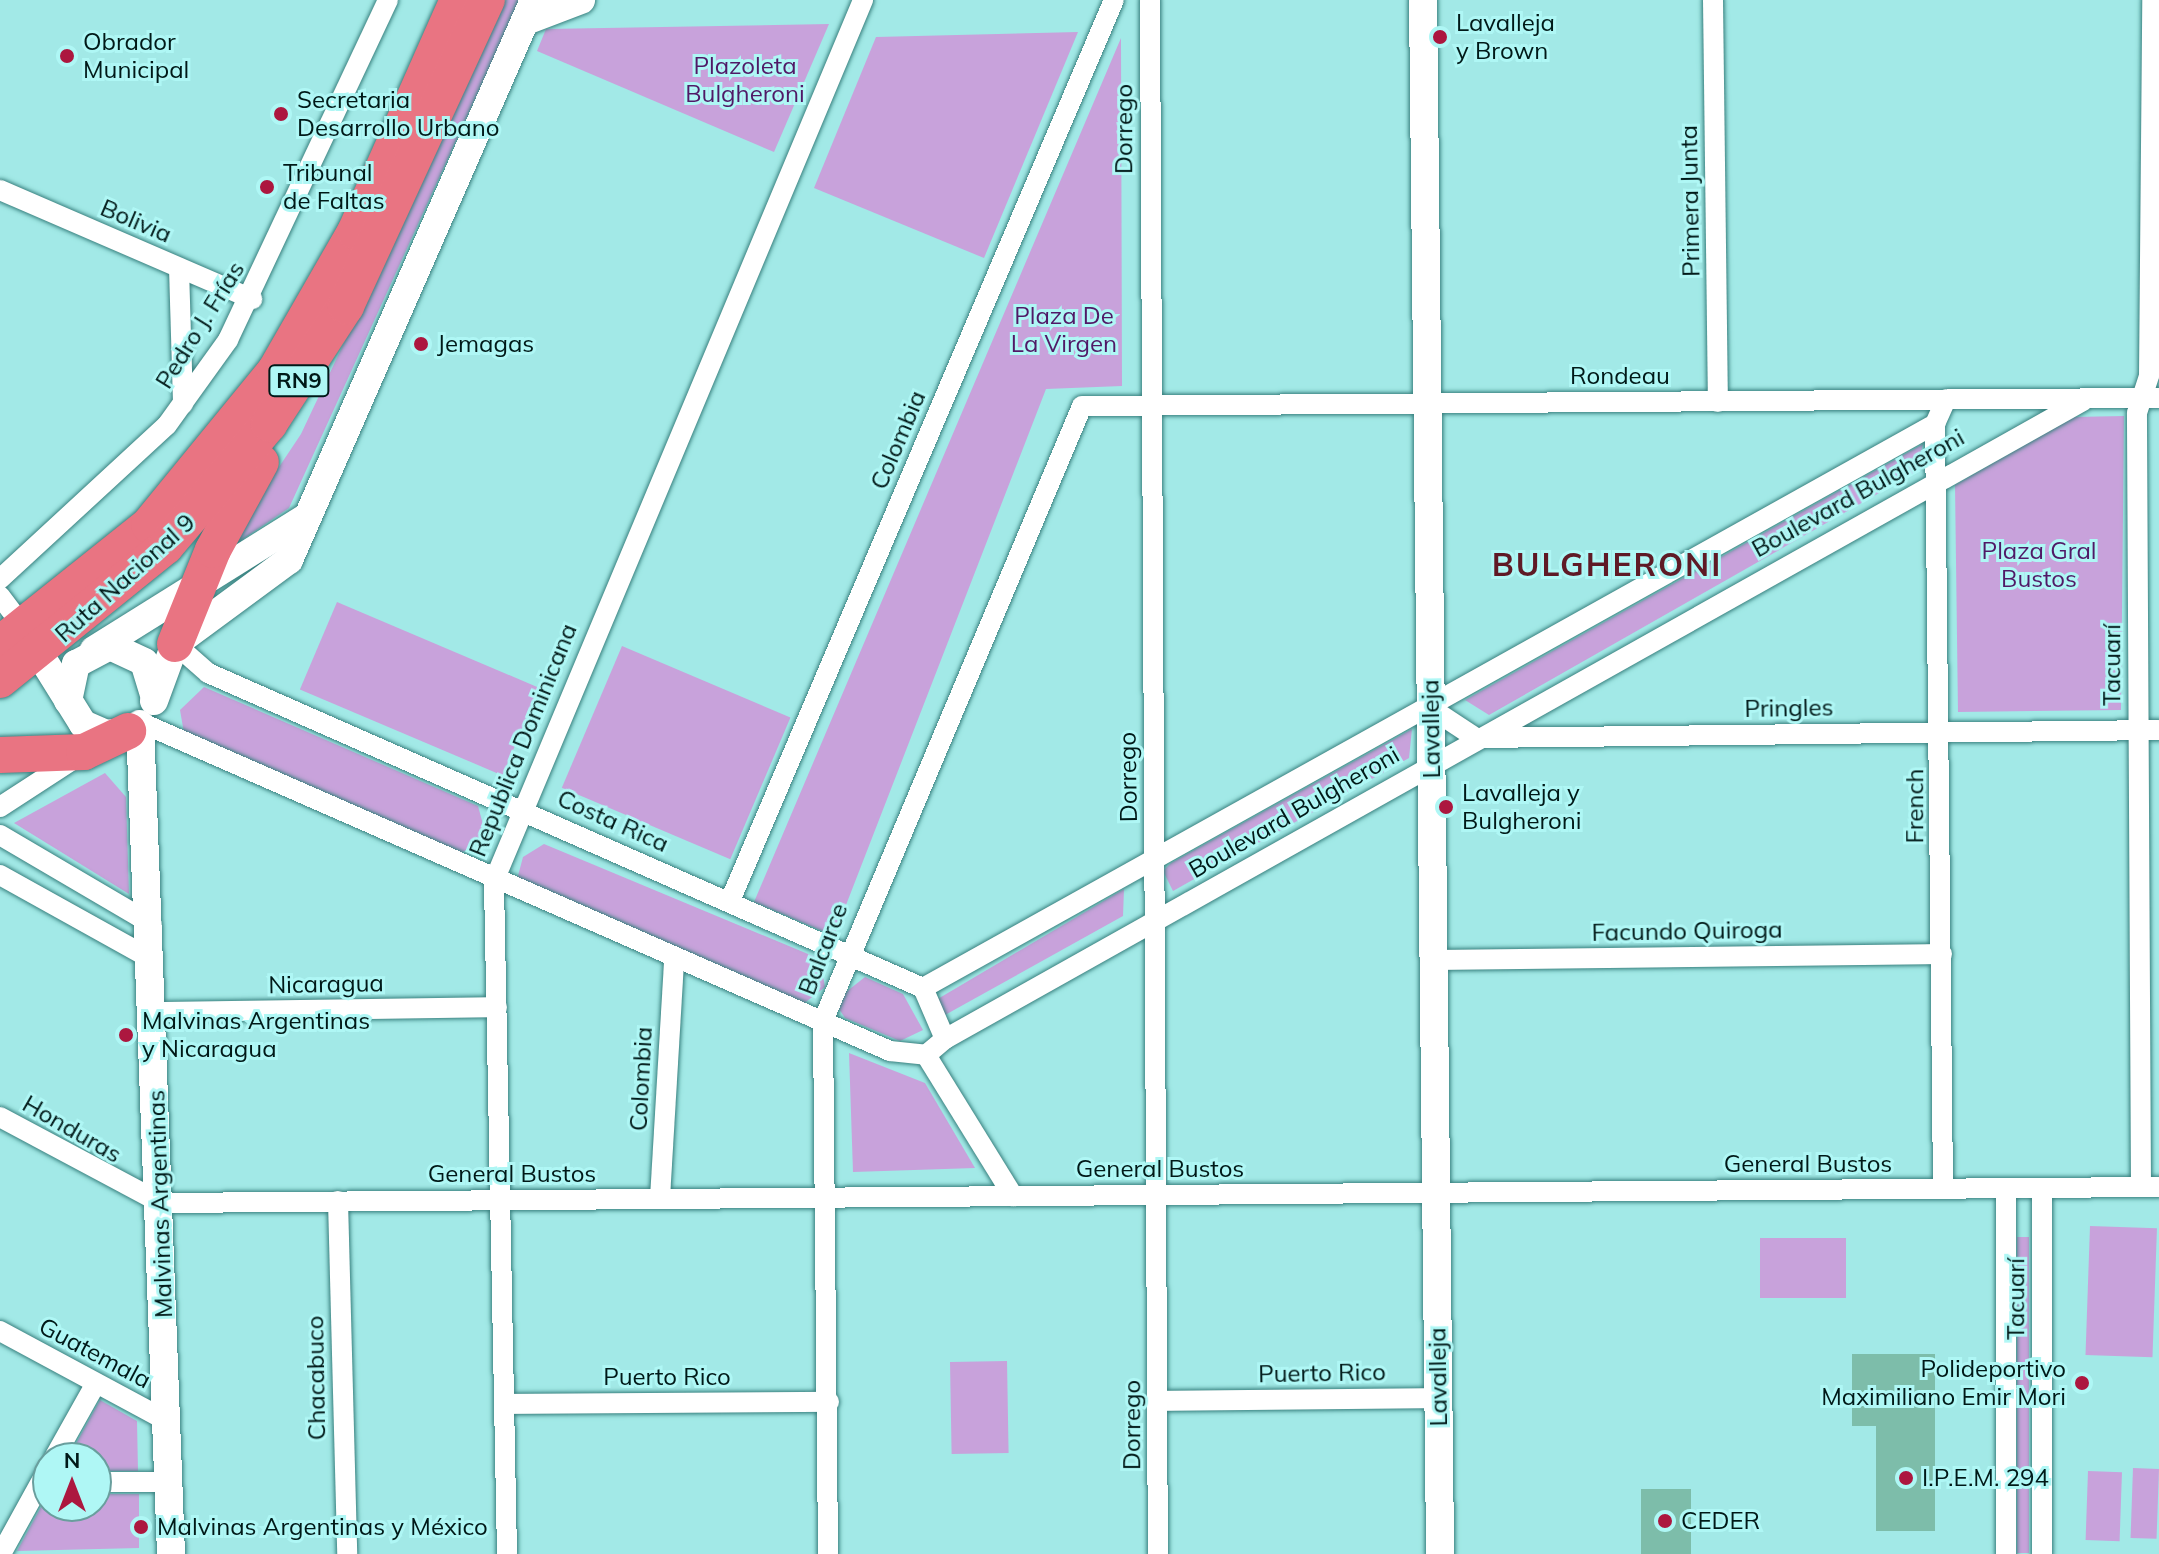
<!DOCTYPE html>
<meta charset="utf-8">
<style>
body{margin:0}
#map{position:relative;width:2159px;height:1554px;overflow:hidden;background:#a2e9e7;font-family:Mulish,sans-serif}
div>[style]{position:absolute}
.green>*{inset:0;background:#c8a2db;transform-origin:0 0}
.building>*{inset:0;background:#7dbdaa;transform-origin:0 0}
.roads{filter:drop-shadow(0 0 2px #38807e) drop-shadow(0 0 2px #38807e)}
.street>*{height:20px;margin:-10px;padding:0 10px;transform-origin:10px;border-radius:10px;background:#fff}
.secondary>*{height:28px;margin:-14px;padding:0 14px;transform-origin:14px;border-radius:14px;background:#fff}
.highway>*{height:36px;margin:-18px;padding:0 18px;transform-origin:18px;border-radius:18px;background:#e97482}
.dots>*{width:22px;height:22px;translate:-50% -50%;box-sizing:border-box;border:4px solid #aff7f5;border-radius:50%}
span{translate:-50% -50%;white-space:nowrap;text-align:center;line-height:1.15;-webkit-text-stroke:6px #aff7f5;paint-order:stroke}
.shield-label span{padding:2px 6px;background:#aff7f5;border:2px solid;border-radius:6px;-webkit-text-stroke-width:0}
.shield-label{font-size:22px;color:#001918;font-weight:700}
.poi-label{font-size:24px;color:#001918}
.left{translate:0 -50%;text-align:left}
.right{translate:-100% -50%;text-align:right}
.park-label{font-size:24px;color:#501966}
.street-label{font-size:24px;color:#001918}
.district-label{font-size:32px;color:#5f1a26;font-weight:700;letter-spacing:2px}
.north{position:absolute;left:32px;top:1442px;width:80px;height:80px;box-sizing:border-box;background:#aff7f5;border:2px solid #699e9d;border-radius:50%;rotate:0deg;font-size:22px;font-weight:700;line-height:32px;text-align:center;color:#001918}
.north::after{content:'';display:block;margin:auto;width:28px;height:36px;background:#ac173f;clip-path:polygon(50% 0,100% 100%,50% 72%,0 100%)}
</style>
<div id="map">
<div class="green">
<i style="clip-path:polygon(506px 0,520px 0,289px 508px,221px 554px,301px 434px)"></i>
<i style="clip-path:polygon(829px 24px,774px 152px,537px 51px,546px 29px)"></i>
<i style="clip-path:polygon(1078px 32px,984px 258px,814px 188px,876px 37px)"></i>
<i style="clip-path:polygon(1121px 38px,1122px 386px,1046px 389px,834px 936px,754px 902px)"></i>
<i style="clip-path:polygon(2124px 416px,2121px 710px,1958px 712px,1955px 485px,2073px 417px)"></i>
<i style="clip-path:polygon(1923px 444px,1916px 472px,1489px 715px,1465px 700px)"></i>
<i style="left:337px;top:602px;width:220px;height:95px;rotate:23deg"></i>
<i style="left:622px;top:646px;width:183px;height:154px;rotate:23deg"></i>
<i style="clip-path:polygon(204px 687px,478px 806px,487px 839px,457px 855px,184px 733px,180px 710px)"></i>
<i style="clip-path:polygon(1412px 729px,1409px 758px,1173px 891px,1163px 871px,1171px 863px)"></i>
<i style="clip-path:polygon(105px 773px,126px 797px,129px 894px,14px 823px)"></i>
<i style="clip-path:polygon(544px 844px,820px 959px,825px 987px,802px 1005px,515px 887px,523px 857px)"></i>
<i style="clip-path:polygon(1124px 889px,1123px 916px,945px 1015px,936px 1000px)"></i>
<i style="clip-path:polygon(865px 977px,903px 994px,923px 1030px,900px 1041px,845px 1018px,839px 1009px,846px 992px)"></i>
<i style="clip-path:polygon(849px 1053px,925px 1083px,975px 1168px,853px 1172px)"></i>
<i style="left:2090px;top:1226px;width:67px;height:129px;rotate:2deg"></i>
<i style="left:2017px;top:1237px;width:12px;height:316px"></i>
<i style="left:1760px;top:1238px;width:86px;height:60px"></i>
<i style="left:1007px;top:1361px;width:92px;height:57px;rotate:89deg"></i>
<i style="clip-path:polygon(100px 1400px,137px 1421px,138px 1471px,96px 1471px,96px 1458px,68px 1458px)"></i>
<i style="left:2133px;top:1468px;width:26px;height:70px;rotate:2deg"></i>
<i style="left:2088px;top:1471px;width:34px;height:69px;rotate:2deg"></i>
<i style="clip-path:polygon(48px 1494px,48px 1506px,96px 1506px,96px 1494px,139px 1494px,139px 1548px,17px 1551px)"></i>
</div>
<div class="building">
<i style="clip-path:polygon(1852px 1354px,1935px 1354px,1935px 1531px,1876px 1531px,1876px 1426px,1852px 1426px)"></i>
<i style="left:1641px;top:1489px;width:50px;height:65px"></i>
</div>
<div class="roads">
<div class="street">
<i style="left:1150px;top:0;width:1554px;rotate:89.71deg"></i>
<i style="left:1713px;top:0;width:402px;rotate:89.3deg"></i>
<i style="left:0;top:190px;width:275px;rotate:23.4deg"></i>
<i style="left:179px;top:268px;width:136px;rotate:88.3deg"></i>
<i style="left:1935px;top:424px;width:765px;rotate:89.4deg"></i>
<i style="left:0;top:579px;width:227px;rotate:-42.7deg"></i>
<i style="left:167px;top:425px;width:105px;rotate:-54.3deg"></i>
<i style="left:228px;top:340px;width:376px;rotate:-64.8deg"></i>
<i style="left:0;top:596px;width:41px;rotate:52.9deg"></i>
<i style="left:1429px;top:707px;width:56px;rotate:33.4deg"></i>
<i style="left:1476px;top:738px;width:683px;rotate:-0.67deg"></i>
<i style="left:142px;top:723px;width:817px;rotate:23.68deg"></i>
<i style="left:890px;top:1051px;width:36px;rotate:6deg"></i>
<i style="left:926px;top:1055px;width:25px;rotate:-40deg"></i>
<i style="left:945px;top:1039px;width:56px;rotate:-113.3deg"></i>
<i style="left:923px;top:988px;width:781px;rotate:-156.22deg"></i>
<i style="left:208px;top:673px;width:44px;rotate:-138.7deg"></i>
<i style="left:0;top:807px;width:99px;rotate:-33deg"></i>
<i style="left:0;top:835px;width:176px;rotate:30.4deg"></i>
<i style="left:0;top:875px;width:175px;rotate:29.1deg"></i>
<i style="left:730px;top:901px;width:979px;rotate:-66.92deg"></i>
<i style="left:1434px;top:960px;width:508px;rotate:-0.68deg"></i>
<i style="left:923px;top:988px;width:1159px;rotate:-29.13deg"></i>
<i style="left:1935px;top:424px;width:27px;rotate:-66deg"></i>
<i style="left:155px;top:1012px;width:342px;rotate:-0.8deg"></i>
<i style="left:945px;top:1039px;width:1305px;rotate:-29.28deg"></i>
<i style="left:926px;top:1055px;width:166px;rotate:58.3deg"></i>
<i style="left:0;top:1117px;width:183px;rotate:28.1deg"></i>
<i style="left:161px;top:1203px;width:1998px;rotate:-0.46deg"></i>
<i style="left:2141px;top:1187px;width:774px;rotate:-90.3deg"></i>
<i style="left:2137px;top:413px;width:40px;rotate:-72deg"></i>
<i style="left:2149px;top:375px;width:375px;rotate:-89.5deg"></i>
<i style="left:2006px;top:1188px;width:366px;rotate:90deg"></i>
<i style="left:2042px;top:1188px;width:366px;rotate:90deg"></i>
<i style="left:660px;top:1198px;width:236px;rotate:-86.6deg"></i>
<i style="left:338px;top:1201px;width:353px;rotate:88.5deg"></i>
<i style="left:0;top:1331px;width:187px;rotate:28.3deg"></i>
<i style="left:1158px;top:1401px;width:280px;rotate:-0.6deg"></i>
<i style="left:505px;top:1404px;width:324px;rotate:-0.4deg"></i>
<i style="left:54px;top:1458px;width:84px;rotate:-60.7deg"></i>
<i style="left:96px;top:1482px;width:72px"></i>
<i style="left:1px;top:1554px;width:97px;rotate:-61.1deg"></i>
<i style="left:507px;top:1554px;width:673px;rotate:-91.11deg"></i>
<i style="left:494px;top:881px;width:955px;rotate:-67.27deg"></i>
<i style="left:828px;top:1554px;width:533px;rotate:-90.54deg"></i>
<i style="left:823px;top:1021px;width:667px;rotate:-67.16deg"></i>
<i style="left:1082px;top:406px;width:1077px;rotate:-0.43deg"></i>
</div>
<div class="secondary">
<i style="left:1423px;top:0;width:1554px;rotate:89.37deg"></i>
<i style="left:526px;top:21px;width:59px;rotate:-20.9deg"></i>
<i style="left:27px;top:634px;width:106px;rotate:58.1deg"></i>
<i style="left:83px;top:724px;width:25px;rotate:23deg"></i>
<i style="left:106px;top:734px;width:22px;rotate:-8deg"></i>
<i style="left:94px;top:650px;width:248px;rotate:-32deg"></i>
<i style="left:68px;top:701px;width:38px;rotate:-78deg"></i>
<i style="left:76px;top:664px;width:38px;rotate:-28deg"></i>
<i style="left:110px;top:646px;width:38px;rotate:25deg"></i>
<i style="left:144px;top:662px;width:37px;rotate:73deg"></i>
<i style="left:154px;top:701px;width:61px;rotate:-69.8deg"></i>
<i style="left:175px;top:644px;width:142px;rotate:-36.4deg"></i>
<i style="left:289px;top:560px;width:611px;rotate:-66.37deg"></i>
<i style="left:140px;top:724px;width:831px;rotate:87.86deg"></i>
</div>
<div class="highway">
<i style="left:0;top:644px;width:191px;rotate:-38.6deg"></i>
<i style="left:149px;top:525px;width:199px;rotate:-50.7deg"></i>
<i style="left:275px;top:371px;width:160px;rotate:-60.1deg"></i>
<i style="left:355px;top:232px;width:254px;rotate:-66.1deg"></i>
<i style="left:175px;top:644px;width:101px;rotate:-68deg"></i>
<i style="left:213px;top:550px;width:100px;rotate:-61.4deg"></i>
<i style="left:0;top:680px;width:213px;rotate:-38.9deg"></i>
<i style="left:166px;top:546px;width:160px;rotate:-49.8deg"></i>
<i style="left:269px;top:424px;width:141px;rotate:-56.9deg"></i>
<i style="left:346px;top:306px;width:337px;rotate:-65.3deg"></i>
<i style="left:0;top:755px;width:84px;rotate:-2deg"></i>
<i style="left:84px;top:752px;width:49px;rotate:-25.5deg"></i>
</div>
</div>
<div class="dots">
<i style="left:1440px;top:37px;background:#ac173f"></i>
<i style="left:67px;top:56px;background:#ac173f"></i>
<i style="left:281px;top:114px;background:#ac173f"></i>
<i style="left:267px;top:187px;background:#ac173f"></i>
<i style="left:421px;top:344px;background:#ac173f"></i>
<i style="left:1446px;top:807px;background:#ac173f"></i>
<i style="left:126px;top:1035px;background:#ac173f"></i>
<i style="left:2082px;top:1383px;background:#ac173f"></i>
<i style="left:1906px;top:1478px;background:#ac173f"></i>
<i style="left:1665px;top:1521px;background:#ac173f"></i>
<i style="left:141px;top:1527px;background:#ac173f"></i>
</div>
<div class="shield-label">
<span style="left:299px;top:381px">RN9</span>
</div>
<div class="poi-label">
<span class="left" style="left:1456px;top:37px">Lavalleja<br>y Brown</span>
<span class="left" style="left:83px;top:56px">Obrador<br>Municipal</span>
<span class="left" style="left:297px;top:114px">Secretaria<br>Desarrollo Urbano</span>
<span class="left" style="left:283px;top:187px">Tribunal<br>de Faltas</span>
<span class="left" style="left:437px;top:344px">Jemagas</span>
<span class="left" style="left:1462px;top:807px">Lavalleja y<br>Bulgheroni</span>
<span class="left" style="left:142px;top:1035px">Malvinas Argentinas<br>y Nicaragua</span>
<span class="right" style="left:2066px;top:1383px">Polideportivo<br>Maximiliano Emir Mori</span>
<span class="left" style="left:1922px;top:1478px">I.P.E.M. 294</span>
<span class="left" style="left:1681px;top:1521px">CEDER</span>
<span class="left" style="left:157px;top:1527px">Malvinas Argentinas y México</span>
</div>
<div class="park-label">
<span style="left:745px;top:80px">Plazoleta<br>Bulgheroni</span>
<span style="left:1064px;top:330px">Plaza De<br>La Virgen</span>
<span style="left:2039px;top:565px">Plaza Gral<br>Bustos</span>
</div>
<div class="street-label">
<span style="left:1124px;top:129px;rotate:-90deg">Dorrego</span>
<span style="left:1690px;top:201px;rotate:-91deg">Primera Junta</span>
<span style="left:136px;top:221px;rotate:23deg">Bolivia</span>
<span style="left:200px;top:325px;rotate:-58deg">Pedro J. Frías</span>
<span style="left:1620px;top:376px">Rondeau</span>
<span style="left:898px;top:440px;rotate:-67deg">Colombia</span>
<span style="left:1858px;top:493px;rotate:-29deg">Boulevard Bulgheroni</span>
<span style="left:125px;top:578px;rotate:-42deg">Ruta Nacional 9</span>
<span style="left:2112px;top:665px;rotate:-90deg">Tacuarí</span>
<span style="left:1789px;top:708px;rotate:-1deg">Pringles</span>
<span style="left:1431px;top:729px;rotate:-91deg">Lavalleja</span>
<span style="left:523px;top:740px;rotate:-68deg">Republica Dominicana</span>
<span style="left:1128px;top:777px;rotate:-91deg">Dorrego</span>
<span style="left:1915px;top:806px;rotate:-90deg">French</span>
<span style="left:1294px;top:812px;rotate:-30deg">Boulevard Bulgheroni</span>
<span style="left:613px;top:821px;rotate:24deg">Costa Rica</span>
<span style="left:1687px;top:931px;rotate:-1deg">Facundo Quiroga</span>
<span style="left:823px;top:949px;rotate:-69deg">Balcarce</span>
<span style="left:326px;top:984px;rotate:-1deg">Nicaragua</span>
<span style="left:641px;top:1079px;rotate:-87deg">Colombia</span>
<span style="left:72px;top:1129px;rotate:30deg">Honduras</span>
<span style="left:1808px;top:1164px">General Bustos</span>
<span style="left:1160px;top:1169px">General Bustos</span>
<span style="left:512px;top:1174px">General Bustos</span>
<span style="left:160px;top:1204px;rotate:-92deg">Malvinas Argentinas</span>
<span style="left:2016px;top:1299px;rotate:-90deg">Tacuarí</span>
<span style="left:95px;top:1353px;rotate:28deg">Guatemala</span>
<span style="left:1322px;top:1373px;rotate:-1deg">Puerto Rico</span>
<span style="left:667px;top:1377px">Puerto Rico</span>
<span style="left:1438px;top:1377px;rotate:-91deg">Lavalleja</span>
<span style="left:316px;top:1378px;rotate:-91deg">Chacabuco</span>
<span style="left:1132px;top:1425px;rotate:-90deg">Dorrego</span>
</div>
<div class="district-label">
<span style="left:1607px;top:564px">BULGHERONI</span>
</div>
<div class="north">N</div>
</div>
